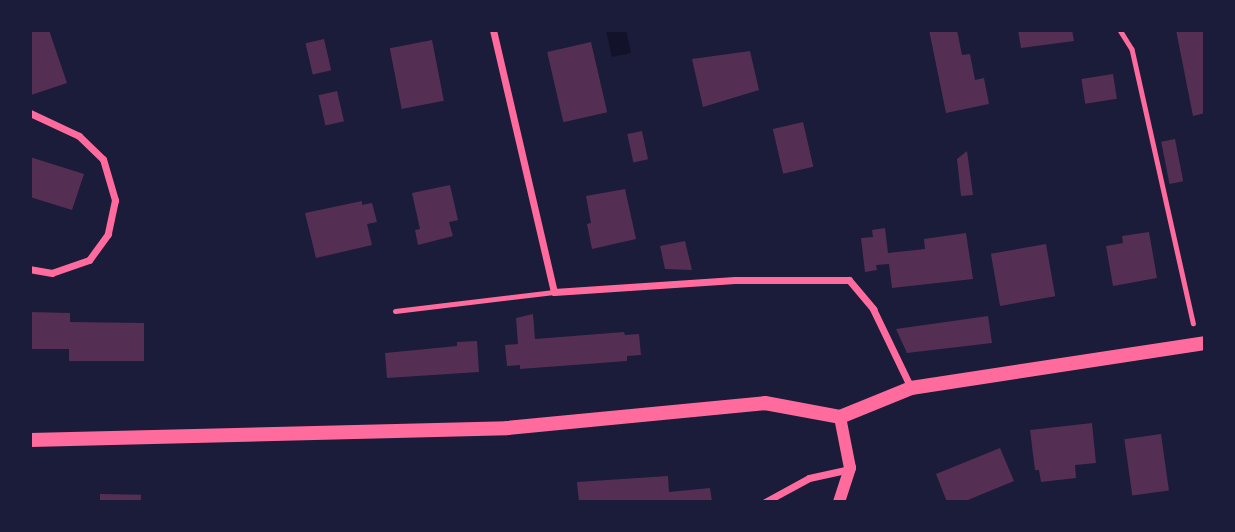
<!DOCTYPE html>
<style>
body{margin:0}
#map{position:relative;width:1235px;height:532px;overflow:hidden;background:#1b1b3a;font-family:"Roboto Condensed",sans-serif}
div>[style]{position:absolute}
.water>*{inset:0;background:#12122b}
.building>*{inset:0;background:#542f53;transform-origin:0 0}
.path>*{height:4.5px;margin:-2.25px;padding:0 2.25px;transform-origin:2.25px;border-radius:2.25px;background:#ff6b9d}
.service>*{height:5px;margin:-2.5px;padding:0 2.5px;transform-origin:2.5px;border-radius:2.5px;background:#ff6b9d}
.minor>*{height:7px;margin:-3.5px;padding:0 3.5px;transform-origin:3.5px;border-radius:3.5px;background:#ff6b9d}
.tertiary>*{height:12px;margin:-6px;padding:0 6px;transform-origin:6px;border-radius:6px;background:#ff6b9d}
.secondary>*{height:14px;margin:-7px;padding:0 7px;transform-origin:7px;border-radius:7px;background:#ff6b9d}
span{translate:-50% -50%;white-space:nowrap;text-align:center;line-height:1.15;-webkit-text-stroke:6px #1b1b3a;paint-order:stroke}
.frame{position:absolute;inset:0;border:32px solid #1b1b3a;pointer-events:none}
</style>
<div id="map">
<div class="water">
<i style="clip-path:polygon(606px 30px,626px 30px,631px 53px,612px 57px)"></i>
</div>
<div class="building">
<i style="clip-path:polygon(30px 30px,49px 30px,67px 83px,31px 95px)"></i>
<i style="clip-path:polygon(929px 30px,957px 30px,962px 55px,970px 54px,975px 80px,984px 78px,989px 104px,946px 113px)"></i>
<i style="clip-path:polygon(1018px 30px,1072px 30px,1074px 41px,1021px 48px)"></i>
<i style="clip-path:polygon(1176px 30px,1205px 30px,1205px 113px,1193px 116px)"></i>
<i style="left:324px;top:39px;width:32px;height:19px;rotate:77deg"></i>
<i style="left:432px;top:40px;width:62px;height:43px;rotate:79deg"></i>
<i style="left:591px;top:42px;width:72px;height:45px;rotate:77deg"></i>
<i style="clip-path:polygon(750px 51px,759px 90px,703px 107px,692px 59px)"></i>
<i style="left:1113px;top:74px;width:25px;height:32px;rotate:81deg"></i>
<i style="left:337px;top:91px;width:31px;height:19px;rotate:77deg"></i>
<i style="left:803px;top:122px;width:46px;height:31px;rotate:77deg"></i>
<i style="left:642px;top:131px;width:29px;height:15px;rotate:78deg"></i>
<i style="left:1175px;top:139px;width:43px;height:14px;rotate:79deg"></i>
<i style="clip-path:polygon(967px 151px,973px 195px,961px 196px,957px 159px)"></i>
<i style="clip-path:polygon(30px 157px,84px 174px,72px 210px,30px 197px)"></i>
<i style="clip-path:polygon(450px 185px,458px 220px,449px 222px,453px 236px,418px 245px,415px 230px,420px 229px,412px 193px)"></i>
<i style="clip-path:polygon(625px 189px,636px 239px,592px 249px,587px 224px,591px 223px,586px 196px)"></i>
<i style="clip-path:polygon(362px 201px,362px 205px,372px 203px,377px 222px,367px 224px,372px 245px,316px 258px,305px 213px)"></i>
<i style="clip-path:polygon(885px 228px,888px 253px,925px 249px,924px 239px,966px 233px,973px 279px,892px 288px,889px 264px,876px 265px,877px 270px,865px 272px,861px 238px,873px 237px,872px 230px)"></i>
<i style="clip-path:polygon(1149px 232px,1157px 278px,1113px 286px,1106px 246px,1123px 243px,1122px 236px)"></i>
<i style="clip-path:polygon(685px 241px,692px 270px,665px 269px,660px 246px)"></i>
<i style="left:1046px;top:244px;width:53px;height:56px;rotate:80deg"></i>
<i style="clip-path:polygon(30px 312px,70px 313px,70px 322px,144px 323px,144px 361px,69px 361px,69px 349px,30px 349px)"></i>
<i style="clip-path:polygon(533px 314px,535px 339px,624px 332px,625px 335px,639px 334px,641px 355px,627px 356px,627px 361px,520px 369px,520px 365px,507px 366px,505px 345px,518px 344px,516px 318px)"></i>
<i style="clip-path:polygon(988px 316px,992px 343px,907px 353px,896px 329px)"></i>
<i style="clip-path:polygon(477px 341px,479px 372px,387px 378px,385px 353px,457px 346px,457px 342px)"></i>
<i style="clip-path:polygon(1092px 423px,1096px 463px,1075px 465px,1076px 478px,1041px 482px,1039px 470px,1035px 470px,1030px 430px)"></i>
<i style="left:1161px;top:434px;width:57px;height:37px;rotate:82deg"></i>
<i style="clip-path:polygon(1000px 448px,1014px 481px,963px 502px,947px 502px,936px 474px)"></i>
<i style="clip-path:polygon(668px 476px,669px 492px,710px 488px,712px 502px,579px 502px,577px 482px)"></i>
<i style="left:100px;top:494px;width:41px;height:8px;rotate:1deg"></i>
</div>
<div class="path">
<i style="left:1120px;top:30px;width:22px;rotate:58deg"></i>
<i style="left:1132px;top:49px;width:281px;rotate:77.4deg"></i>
</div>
<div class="service">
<i style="left:395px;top:311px;width:160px;rotate:-6.8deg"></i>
</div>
<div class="minor">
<i style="left:493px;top:30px;width:269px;rotate:76.9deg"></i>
<i style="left:554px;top:292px;width:181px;rotate:-3.8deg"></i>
<i style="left:735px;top:280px;width:114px"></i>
<i style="left:849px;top:280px;width:38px;rotate:50deg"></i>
<i style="left:873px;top:309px;width:88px;rotate:64.3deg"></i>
<i style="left:30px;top:113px;width:54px;rotate:25.1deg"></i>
<i style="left:79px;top:136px;width:33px;rotate:44deg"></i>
<i style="left:103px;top:159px;width:43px;rotate:73.7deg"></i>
<i style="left:115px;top:200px;width:35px;rotate:102deg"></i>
<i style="left:108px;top:234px;width:32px;rotate:126deg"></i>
<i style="left:89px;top:260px;width:39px;rotate:161deg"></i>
<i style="left:52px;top:273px;width:22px;rotate:-170deg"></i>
<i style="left:765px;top:502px;width:50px;rotate:-28.6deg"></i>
<i style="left:809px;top:478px;width:42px;rotate:-12.4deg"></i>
</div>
<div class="tertiary">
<i style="left:839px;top:502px;width:36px;rotate:-72deg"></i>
<i style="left:850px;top:468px;width:52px;rotate:-101.1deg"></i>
</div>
<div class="secondary">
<i style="left:30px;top:440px;width:477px;rotate:-1.4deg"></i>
<i style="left:507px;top:428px;width:259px;rotate:-5.5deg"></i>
<i style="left:765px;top:403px;width:76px;rotate:10.6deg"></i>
<i style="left:840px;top:417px;width:77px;rotate:-22.2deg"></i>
<i style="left:911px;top:388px;width:297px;rotate:-8.7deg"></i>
</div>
<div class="frame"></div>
</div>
